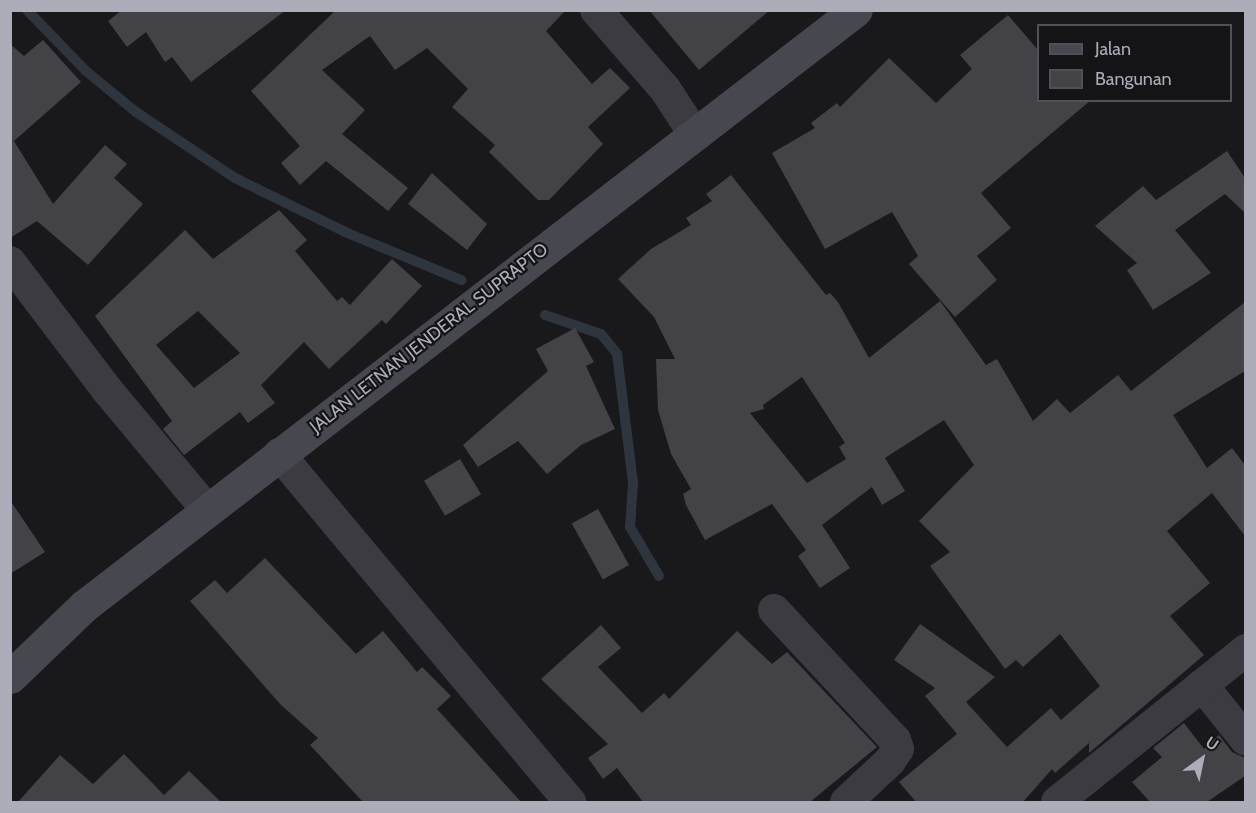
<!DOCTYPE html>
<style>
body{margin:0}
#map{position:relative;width:1256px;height:813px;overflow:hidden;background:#19181a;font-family:Cabin,sans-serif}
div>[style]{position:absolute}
.stream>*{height:10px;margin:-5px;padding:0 5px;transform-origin:5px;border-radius:5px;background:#2f353e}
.building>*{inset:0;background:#434247;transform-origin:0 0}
.minor>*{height:32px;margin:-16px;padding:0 16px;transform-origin:16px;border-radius:16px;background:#3b3b41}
.secondary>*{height:33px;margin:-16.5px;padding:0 16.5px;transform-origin:16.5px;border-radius:16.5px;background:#47484f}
span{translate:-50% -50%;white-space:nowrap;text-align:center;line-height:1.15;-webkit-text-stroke:4.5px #141315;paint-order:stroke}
.street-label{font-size:18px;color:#abadb9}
.frame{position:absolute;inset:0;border:12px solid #abadb9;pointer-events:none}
.legend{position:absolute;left:1037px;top:24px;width:195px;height:78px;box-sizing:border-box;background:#141315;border:2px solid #505157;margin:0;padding:8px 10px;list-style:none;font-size:18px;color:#abadb9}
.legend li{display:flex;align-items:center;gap:12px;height:30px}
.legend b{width:30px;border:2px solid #505157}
.north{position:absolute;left:1172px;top:729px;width:60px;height:60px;-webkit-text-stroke:4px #141315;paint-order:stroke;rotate:33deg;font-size:16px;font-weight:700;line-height:24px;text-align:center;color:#abadb9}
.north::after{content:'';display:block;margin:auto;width:21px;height:27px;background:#abadb9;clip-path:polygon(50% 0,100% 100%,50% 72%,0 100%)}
</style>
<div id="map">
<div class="stream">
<i style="left:27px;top:10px;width:85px;rotate:46deg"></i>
<i style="left:86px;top:71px;width:65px;rotate:39.4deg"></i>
<i style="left:136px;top:112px;width:119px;rotate:33.7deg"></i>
<i style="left:235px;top:178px;width:123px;rotate:26.1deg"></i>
<i style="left:345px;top:232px;width:126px;rotate:22.5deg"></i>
<i style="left:545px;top:315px;width:59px;rotate:18.7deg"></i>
<i style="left:601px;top:334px;width:26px;rotate:51deg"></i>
<i style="left:617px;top:354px;width:130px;rotate:82.9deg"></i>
<i style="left:633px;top:483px;width:44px;rotate:93.9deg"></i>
<i style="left:630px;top:527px;width:57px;rotate:59.4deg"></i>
</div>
<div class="building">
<i style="clip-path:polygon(122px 10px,286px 10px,191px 82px,172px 57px,165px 62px,146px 32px,127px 47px,108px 21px)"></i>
<i style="clip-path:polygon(336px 10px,566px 10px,546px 31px,592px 84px,610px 68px,630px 88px,588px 127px,603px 144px,549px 200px,538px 200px,489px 152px,495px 145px,452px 107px,468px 89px,427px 48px,395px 70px,370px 36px,322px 70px,365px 110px,342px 134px,408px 188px,388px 211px,326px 161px,300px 185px,281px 163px,300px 146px,251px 91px)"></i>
<i style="clip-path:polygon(649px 10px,770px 10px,699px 70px)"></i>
<i style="clip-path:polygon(1008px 15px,1038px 50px,1038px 100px,1091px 100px,981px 193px,1011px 228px,977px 256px,997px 280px,955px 317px,909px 264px,918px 256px,892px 212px,825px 249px,772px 153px,815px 128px,811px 123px,837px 103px,840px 107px,889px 58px,936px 103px,972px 69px,960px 55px)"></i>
<i style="clip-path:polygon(43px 40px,81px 82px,14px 141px,53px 204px,105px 145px,127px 164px,114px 178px,143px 204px,88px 265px,37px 221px,10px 238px,10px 44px,24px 56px)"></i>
<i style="clip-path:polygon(1227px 151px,1245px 178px,1245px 213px,1225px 194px,1175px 230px,1211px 273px,1153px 310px,1127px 270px,1137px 263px,1095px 226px,1143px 186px,1156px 200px)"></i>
<i style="clip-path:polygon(432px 173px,487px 224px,467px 250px,408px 204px)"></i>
<i style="clip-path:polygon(evenodd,731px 175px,826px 295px,830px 293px,838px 302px,869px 358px,940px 301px,986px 365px,997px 359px,1033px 421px,1057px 399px,1070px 413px,1118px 375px,1131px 391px,1245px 302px,1245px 371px,1173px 415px,1207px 468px,1232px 448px,1245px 465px,1245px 536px,1212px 493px,1167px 531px,1210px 583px,1170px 616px,1204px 655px,1089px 753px,1089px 743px,1055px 773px,1052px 769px,1023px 802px,916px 802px,899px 782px,957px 734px,925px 696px,935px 688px,894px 660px,920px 624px,995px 677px,966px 702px,1007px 747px,1051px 708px,1061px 720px,1100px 686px,1060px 634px,1023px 667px,1016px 660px,1005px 669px,930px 566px,950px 552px,919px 521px,974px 465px,944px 420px,885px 458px,905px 491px,882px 505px,872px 487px,822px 525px,850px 568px,820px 588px,798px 556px,806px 550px,772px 504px,705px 540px,686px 505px,683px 494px,691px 489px,671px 454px,658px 410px,656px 359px,675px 359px,654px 317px,618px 279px,651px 249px,691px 225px,686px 218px,712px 201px,706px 194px,731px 175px,802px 377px,845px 443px,839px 447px,846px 459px,807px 483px,750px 413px,764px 409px,763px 405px,802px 377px)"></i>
<i style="clip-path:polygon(evenodd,279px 210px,307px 240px,295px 251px,337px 301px,342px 297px,350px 305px,392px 259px,422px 286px,386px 324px,382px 320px,329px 369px,304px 342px,261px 385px,275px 403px,248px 423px,240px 412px,184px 455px,163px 429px,172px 421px,95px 316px,185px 230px,213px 259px,279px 210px,198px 311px,240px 353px,194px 388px,156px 345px,198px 311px)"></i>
<i style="clip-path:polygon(575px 328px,594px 362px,586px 366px,615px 429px,581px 445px,547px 474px,518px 441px,478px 467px,463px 445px,548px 371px,536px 349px)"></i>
<i style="left:460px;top:459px;width:41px;height:42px;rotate:59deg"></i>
<i style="clip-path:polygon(10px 500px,45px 552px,10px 574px)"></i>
<i style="left:598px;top:509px;width:64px;height:30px;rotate:61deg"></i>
<i style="clip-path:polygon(265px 558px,356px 654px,383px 631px,417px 672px,422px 667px,451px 696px,437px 709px,521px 802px,363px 802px,310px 745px,318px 738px,280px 704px,190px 601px,215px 580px,227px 593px)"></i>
<i style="clip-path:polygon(601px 625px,621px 648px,598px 667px,642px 713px,664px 693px,669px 699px,737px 631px,772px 664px,787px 652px,877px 747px,810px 802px,643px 802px,617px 768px,603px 779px,588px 758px,608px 744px,541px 679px)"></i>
<i style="clip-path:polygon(1184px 723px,1204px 749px,1219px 735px,1232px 752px,1245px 758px,1245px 776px,1207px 802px,1150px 802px,1132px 782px,1162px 757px,1153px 748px)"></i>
<i style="clip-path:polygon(124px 754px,164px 795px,189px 771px,221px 802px,18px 802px,60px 755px,93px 784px)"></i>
</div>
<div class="minor">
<i style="left:596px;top:10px;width:105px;rotate:48.9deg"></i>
<i style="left:665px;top:89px;width:51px;rotate:56.9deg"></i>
<i style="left:10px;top:262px;width:162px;rotate:52.8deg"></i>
<i style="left:108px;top:391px;width:156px;rotate:50.2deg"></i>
<i style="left:279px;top:454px;width:454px;rotate:50.1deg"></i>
<i style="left:774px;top:610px;width:178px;rotate:47.1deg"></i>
<i style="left:895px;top:740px;width:9px;rotate:72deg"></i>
<i style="left:898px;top:749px;width:14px;rotate:124deg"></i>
<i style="left:890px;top:761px;width:60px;rotate:137deg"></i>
<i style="left:1202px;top:685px;width:70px;rotate:51.3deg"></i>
<i style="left:1057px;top:802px;width:243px;rotate:-38.8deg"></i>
</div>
<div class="secondary">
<i style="left:10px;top:677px;width:103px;rotate:-43.8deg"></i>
<i style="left:84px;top:606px;width:975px;rotate:-37.67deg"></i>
</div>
<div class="street-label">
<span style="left:429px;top:338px;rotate:-38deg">JALAN LETNAN JENDERAL SUPRAPTO</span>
</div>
<div class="frame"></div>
<ul class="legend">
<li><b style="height:8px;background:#47484f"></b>Jalan</li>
<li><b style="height:16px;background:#434247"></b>Bangunan</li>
</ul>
<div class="north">U</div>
</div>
